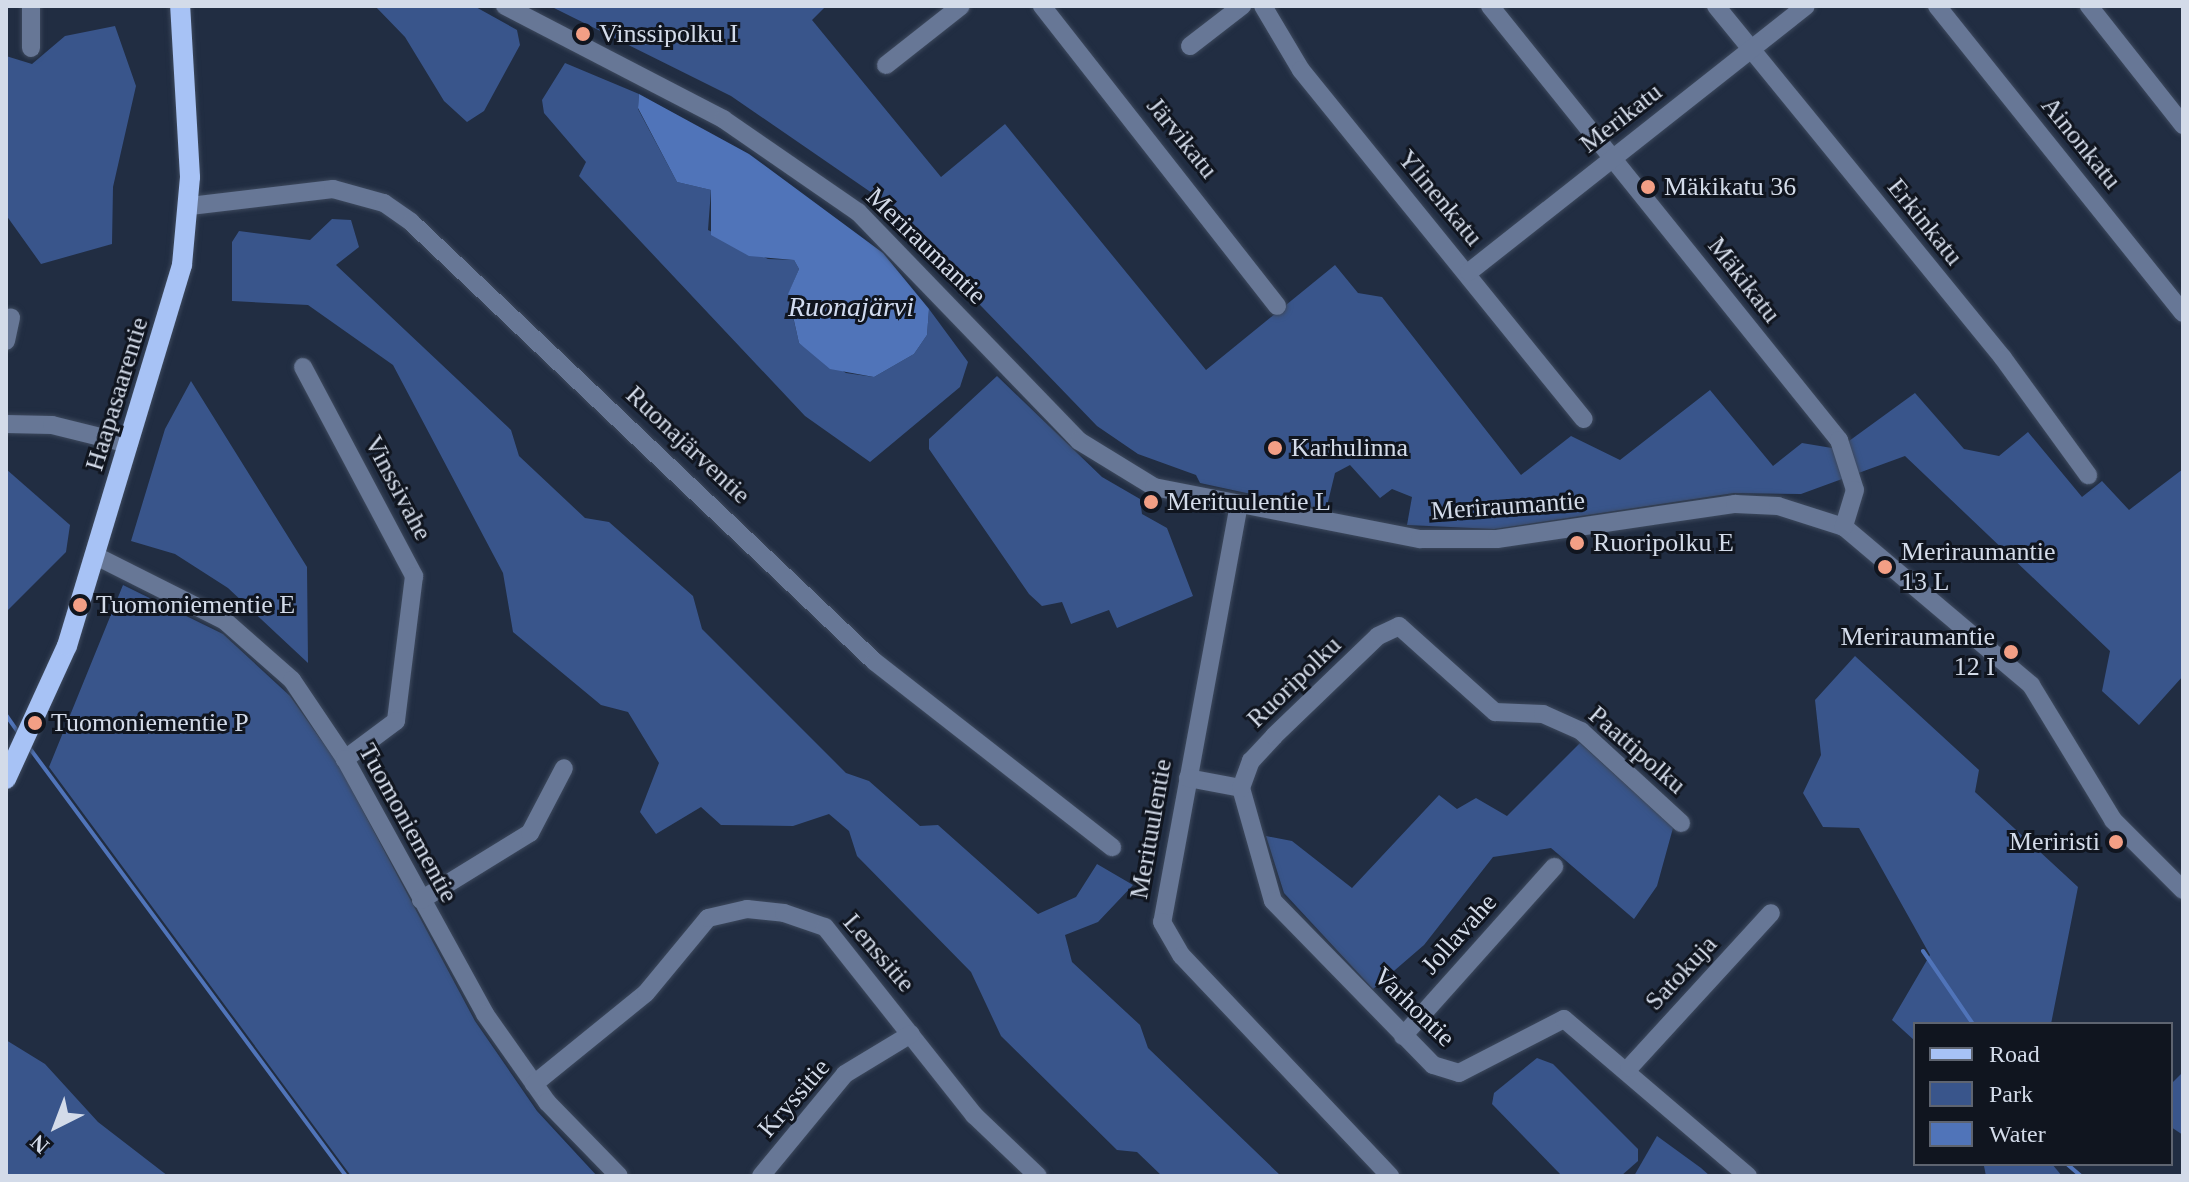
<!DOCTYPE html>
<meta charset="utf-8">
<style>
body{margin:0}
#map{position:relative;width:2189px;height:1182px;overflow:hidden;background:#212d42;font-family:Georgia,serif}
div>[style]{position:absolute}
.green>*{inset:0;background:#39558b}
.water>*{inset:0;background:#5074b9}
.stream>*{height:4px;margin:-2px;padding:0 2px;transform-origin:2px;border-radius:2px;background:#5074b9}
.roads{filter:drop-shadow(0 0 2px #3d495d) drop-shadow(0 0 2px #3d495d)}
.minor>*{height:18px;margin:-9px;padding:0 9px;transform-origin:9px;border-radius:9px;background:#677796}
.major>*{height:20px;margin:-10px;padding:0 10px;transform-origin:10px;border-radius:10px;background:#a7c2f5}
.dots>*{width:22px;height:22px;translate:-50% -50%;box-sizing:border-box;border:4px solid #10151f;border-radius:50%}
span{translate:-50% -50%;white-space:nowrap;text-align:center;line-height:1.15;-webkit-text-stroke:6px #10151f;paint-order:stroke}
.poi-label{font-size:26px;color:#d3dbe9}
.left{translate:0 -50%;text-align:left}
.right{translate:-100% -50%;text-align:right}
.street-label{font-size:26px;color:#d3dbe9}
.water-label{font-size:28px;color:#d1dbef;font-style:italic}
.frame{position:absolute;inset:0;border:8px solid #d3dbe9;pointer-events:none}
.legend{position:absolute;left:1913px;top:1022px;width:260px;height:144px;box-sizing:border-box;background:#10151f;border:2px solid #5e6470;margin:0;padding:10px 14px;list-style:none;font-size:24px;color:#d3dbe9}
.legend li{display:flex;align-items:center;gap:16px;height:40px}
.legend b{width:40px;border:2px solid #5e6470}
.north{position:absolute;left:16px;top:1086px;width:80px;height:80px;-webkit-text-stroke:6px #10151f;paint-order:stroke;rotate:222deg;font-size:22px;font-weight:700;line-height:32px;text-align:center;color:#d3dbe9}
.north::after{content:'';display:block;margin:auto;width:28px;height:36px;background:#d3dbe9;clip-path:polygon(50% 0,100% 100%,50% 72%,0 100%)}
</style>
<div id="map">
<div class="green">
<i style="clip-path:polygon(375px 6px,474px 6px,517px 30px,520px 45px,484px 111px,467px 122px,444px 101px,405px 37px)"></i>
<i style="clip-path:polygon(550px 6px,826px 6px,812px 20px,941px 177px,1005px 124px,1206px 370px,1335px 265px,1358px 293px,1382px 297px,1521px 475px,1571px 436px,1620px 460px,1710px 390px,1773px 466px,1802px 443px,1838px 449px,1915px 393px,1964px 449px,1999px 456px,2028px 432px,2082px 497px,2102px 481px,2129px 510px,2183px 469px,2183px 676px,2139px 725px,2102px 691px,2110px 651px,1905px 456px,1801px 494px,1734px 493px,1494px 529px,1407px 525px,1412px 497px,1392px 489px,1380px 498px,1350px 465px,1335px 473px,1326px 510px,1200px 483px,1196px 475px,1138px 454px,1097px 426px,872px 193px,731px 96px)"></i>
<i style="clip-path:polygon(115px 26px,136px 86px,113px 187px,112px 244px,41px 264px,6px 215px,6px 56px,32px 64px,65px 36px)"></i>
<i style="clip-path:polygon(565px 63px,639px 94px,638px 109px,677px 182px,711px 190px,708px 230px,768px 259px,794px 260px,799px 269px,788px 295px,799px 343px,846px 373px,874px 377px,914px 354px,927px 335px,929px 309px,968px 362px,960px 387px,870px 462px,805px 416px,579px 176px,586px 162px,544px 113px,542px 100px)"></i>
<i style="clip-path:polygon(332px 219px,351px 220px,359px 247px,336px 265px,511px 430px,519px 456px,585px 518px,609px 522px,693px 596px,702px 629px,846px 773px,869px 781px,920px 826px,938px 825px,1038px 914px,1076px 897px,1097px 864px,1133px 885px,1098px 922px,1065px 935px,1072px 962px,1140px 1025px,1148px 1048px,1281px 1176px,1162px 1176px,1137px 1152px,1117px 1150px,1001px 1036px,971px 972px,857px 856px,849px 831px,829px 814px,793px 826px,721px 825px,701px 807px,656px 834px,640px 812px,659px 763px,628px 712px,601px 705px,513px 632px,503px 573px,393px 365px,308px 305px,232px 301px,232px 242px,239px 231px,310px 240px)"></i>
<i style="clip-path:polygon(997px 376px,1102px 477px,1140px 499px,1142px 514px,1167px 528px,1193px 596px,1117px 628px,1109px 610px,1071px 624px,1062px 602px,1042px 606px,1029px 594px,929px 449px,929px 439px)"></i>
<i style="clip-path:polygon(191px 381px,307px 567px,308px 663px,228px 588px,175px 554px,131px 541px,165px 429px)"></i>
<i style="clip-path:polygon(6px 469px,70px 525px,66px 552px,6px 612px)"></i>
<i style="clip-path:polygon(123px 585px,223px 634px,290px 696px,338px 764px,475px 1021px,537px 1111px,597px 1176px,351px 1176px,49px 767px)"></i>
<i style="clip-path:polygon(1855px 656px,1979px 770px,1975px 792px,2078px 887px,2051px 1024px,1915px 1024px,1915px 1041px,1892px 1020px,1930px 955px,1859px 828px,1823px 827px,1803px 793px,1821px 755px,1815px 700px)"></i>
<i style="clip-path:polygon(1580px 743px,1673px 828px,1657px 886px,1634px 919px,1551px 848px,1493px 857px,1424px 945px,1373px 989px,1284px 893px,1266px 836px,1292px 841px,1352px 888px,1439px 795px,1457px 809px,1476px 798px,1507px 816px)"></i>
<i style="clip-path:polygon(6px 1040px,45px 1064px,98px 1122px,168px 1176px,6px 1176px)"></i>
<i style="clip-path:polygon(1537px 1058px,1553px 1064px,1638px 1149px,1638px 1161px,1621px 1176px,1562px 1176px,1492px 1104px,1494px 1093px)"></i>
<i style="clip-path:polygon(2183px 1072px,2183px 1135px,2171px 1127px,2171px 1084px)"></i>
<i style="clip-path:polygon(1657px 1136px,1701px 1168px,1710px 1176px,1634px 1176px)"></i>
<i style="clip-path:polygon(2052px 1164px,2062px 1176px,1986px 1176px,1984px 1166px)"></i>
</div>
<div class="water">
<i style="clip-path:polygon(639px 94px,749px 154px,883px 253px,929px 309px,927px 335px,914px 354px,874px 377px,830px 369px,799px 343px,788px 294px,799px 269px,794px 260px,749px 256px,711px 235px,711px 190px,677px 182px,638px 108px)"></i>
</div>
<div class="stream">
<i style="left:6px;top:715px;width:21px;rotate:55deg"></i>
<i style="left:28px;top:746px;width:535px;rotate:53.52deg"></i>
<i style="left:1923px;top:951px;width:88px;rotate:55.6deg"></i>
<i style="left:2067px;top:1164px;width:18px;rotate:41deg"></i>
</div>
<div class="roads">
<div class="minor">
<i style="left:505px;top:6px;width:246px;rotate:27.4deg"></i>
<i style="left:723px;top:119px;width:164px;rotate:34.6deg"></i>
<i style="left:858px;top:212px;width:318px;rotate:46deg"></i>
<i style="left:1079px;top:441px;width:88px;rotate:31.5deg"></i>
<i style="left:1154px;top:487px;width:271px;rotate:11.1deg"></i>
<i style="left:1420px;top:539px;width:77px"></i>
<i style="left:1497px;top:539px;width:241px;rotate:-8.4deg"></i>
<i style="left:1735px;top:504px;width:43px;rotate:2.7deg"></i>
<i style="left:1778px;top:506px;width:69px;rotate:17.7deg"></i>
<i style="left:1844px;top:527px;width:245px;rotate:40.2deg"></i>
<i style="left:2031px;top:685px;width:158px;rotate:58.7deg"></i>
<i style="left:2113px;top:820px;width:99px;rotate:45deg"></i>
<i style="left:1042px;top:6px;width:381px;rotate:51.9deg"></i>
<i style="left:1263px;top:6px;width:74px;rotate:59.3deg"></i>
<i style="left:1301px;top:70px;width:449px;rotate:51deg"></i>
<i style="left:1490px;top:6px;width:557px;rotate:51.2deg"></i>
<i style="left:1839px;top:440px;width:52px;rotate:72.3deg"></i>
<i style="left:1855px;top:490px;width:39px;rotate:107deg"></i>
<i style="left:1716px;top:6px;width:454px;rotate:50.8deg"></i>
<i style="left:2003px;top:358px;width:145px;rotate:54deg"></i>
<i style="left:1937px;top:6px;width:393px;rotate:51.3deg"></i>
<i style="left:2089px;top:6px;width:152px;rotate:51.7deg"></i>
<i style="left:1190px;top:46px;width:66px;rotate:-37.6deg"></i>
<i style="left:31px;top:48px;width:42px;rotate:-90deg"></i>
<i style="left:886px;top:65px;width:95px;rotate:-38.2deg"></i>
<i style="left:190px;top:206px;width:144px;rotate:-6.8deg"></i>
<i style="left:333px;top:189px;width:53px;rotate:15.4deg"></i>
<i style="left:384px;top:203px;width:33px;rotate:35deg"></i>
<i style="left:411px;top:222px;width:639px;rotate:43.48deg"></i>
<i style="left:875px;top:662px;width:301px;rotate:38deg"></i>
<i style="left:1469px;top:272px;width:429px;rotate:-38.3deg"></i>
<i style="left:6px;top:341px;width:24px;rotate:-78deg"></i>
<i style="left:303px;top:367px;width:237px;rotate:62deg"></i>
<i style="left:414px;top:576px;width:146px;rotate:97.1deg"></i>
<i style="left:396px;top:721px;width:64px;rotate:143.3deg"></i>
<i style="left:6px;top:424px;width:46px;rotate:1.2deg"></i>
<i style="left:52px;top:425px;width:79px;rotate:13.9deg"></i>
<i style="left:1239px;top:504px;width:425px;rotate:100.4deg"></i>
<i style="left:1162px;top:922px;width:39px;rotate:60deg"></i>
<i style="left:1182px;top:956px;width:303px;rotate:46.6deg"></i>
<i style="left:96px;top:556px;width:144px;rotate:26.7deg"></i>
<i style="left:225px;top:621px;width:89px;rotate:41.4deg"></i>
<i style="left:292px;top:680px;width:95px;rotate:56.1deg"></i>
<i style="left:345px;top:759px;width:291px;rotate:61.2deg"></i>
<i style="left:485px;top:1014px;width:108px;rotate:54.8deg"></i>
<i style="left:547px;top:1102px;width:103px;rotate:45.8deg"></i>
<i style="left:1188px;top:778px;width:54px;rotate:10.7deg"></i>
<i style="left:1241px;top:788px;width:117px;rotate:74.2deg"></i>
<i style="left:1273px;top:901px;width:229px;rotate:45.7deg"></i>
<i style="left:1433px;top:1065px;width:27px;rotate:17deg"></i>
<i style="left:1459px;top:1073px;width:118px;rotate:-27.2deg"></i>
<i style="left:1564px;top:1019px;width:242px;rotate:40.5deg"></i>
<i style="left:1241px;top:788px;width:29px;rotate:-70deg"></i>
<i style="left:1251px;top:761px;width:34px;rotate:-47deg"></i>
<i style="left:1274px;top:736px;width:144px;rotate:-43.9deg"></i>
<i style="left:1378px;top:636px;width:23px;rotate:-25deg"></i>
<i style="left:1399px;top:626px;width:129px;rotate:41.9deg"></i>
<i style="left:1495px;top:712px;width:48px;rotate:2.4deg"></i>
<i style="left:1543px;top:714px;width:42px;rotate:24.1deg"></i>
<i style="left:1581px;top:731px;width:136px;rotate:42.6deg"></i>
<i style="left:421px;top:900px;width:128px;rotate:-31.6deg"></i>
<i style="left:530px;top:833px;width:73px;rotate:-62.4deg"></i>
<i style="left:1403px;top:1036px;width:227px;rotate:-48.2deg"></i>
<i style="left:1629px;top:1068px;width:210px;rotate:-47.5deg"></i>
<i style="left:534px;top:1084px;width:144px;rotate:-39.1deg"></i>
<i style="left:646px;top:993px;width:97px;rotate:-50.4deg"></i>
<i style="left:708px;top:918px;width:40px;rotate:-13deg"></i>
<i style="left:747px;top:909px;width:37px;rotate:6deg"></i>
<i style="left:784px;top:913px;width:43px;rotate:18.9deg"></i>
<i style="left:825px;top:927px;width:240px;rotate:51.6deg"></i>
<i style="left:974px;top:1115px;width:88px;rotate:43.6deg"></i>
<i style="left:761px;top:1176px;width:132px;rotate:-50.5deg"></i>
<i style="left:845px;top:1074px;width:77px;rotate:-31.2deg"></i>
</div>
<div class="major">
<i style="left:6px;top:779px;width:146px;rotate:-65.4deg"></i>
<i style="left:67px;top:646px;width:398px;rotate:-73.2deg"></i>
<i style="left:182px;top:265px;width:88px;rotate:-84.8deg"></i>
<i style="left:190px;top:177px;width:171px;rotate:-93.3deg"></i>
</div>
</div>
<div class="dots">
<i style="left:583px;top:34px;background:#f39f85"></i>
<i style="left:1648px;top:187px;background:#f39f85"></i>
<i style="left:1275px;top:448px;background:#f39f85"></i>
<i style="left:1151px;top:502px;background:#f39f85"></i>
<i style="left:1577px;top:543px;background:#f39f85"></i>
<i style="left:1885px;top:567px;background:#f39f85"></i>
<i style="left:80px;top:605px;background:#f39f85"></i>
<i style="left:2011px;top:652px;background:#f39f85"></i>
<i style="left:35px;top:723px;background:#f39f85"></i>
<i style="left:2116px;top:842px;background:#f39f85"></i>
</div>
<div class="poi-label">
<span class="left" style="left:599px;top:34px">Vinssipolku I</span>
<span class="left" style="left:1664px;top:187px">Mäkikatu 36</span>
<span class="left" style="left:1291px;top:448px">Karhulinna</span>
<span class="left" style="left:1167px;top:502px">Merituulentie L</span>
<span class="left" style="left:1593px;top:543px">Ruoripolku E</span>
<span class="left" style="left:1901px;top:567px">Meriraumantie<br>13 L</span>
<span class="left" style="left:96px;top:605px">Tuomoniementie E</span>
<span class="right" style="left:1995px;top:652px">Meriraumantie<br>12 I</span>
<span class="left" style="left:51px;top:723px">Tuomoniementie P</span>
<span class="right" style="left:2100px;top:842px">Meriristi</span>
</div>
<div class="street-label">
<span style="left:1621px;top:118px;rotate:-38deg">Merikatu</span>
<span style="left:1182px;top:138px;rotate:51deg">Järvikatu</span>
<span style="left:2081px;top:143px;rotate:51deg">Ainonkatu</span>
<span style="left:1440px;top:198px;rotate:50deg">Ylinenkatu</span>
<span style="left:1925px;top:222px;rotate:51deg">Erkinkatu</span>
<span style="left:926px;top:246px;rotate:44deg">Meriraumantie</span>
<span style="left:1744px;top:280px;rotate:52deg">Mäkikatu</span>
<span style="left:117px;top:394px;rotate:-73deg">Haapasaarentie</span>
<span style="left:688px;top:445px;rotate:43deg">Ruonajärventie</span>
<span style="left:398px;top:488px;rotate:62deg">Vinssivahe</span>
<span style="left:1508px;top:506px;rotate:-4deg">Meriraumantie</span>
<span style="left:1294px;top:682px;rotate:-44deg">Ruoripolku</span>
<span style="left:1637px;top:750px;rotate:41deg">Paattipolku</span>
<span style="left:408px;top:823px;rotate:61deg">Tuomoniementie</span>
<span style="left:1151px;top:829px;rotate:-80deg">Merituulentie</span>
<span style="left:1459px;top:934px;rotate:-48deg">Jollavahe</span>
<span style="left:879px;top:953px;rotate:49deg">Lenssitie</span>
<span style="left:1681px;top:973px;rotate:-47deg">Satokuja</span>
<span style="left:1414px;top:1007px;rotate:44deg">Varhontie</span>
<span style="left:794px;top:1098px;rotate:-49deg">Kryssitie</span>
</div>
<div class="water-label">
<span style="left:851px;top:307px">Ruonajärvi</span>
</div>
<div class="frame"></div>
<ul class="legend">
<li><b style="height:10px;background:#a7c2f5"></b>Road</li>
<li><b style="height:22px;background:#39558b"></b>Park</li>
<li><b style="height:22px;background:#5074b9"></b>Water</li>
</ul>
<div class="north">N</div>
</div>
